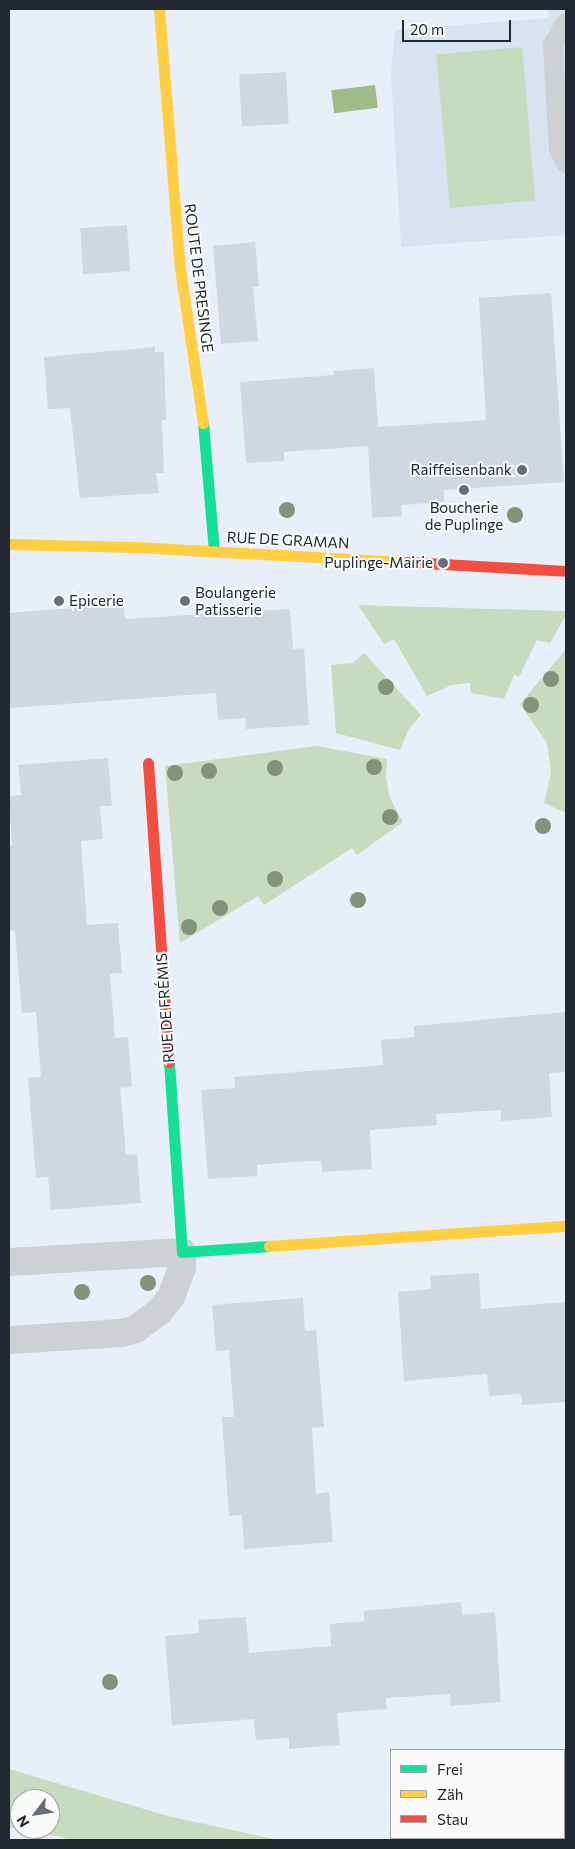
<!DOCTYPE html>
<meta charset="utf-8">
<style>
body{margin:0}
#map{position:relative;width:575px;height:1849px;overflow:hidden;background:#e9eff8;font-family:Commissioner,sans-serif}
div>[style]{position:absolute}
.built>*{inset:0;background:#d8e2f1}
.green>*{inset:0;background:#c8dbbf;transform-origin:0 0}
.water>*{inset:0;background:#a0ba88;transform-origin:0 0}
.building>*{inset:0;background:#d1d7e1;transform-origin:0 0}
.lane>*{height:20px;margin:-10px;padding:0 10px;transform-origin:10px;border-radius:10px;background:#ced0d3}
.street>*{height:28px;margin:-14px;padding:0 14px;transform-origin:14px;border-radius:14px;background:#ced0d3}
.fast>*{height:11px;margin:-5.5px;padding:0 5.5px;transform-origin:5.5px;border-radius:5.5px;background:#16e098}
.slow>*{height:11px;margin:-5.5px;padding:0 5.5px;transform-origin:5.5px;border-radius:5.5px;background:#ffcf43}
.jam>*{height:11px;margin:-5.5px;padding:0 5.5px;transform-origin:5.5px;border-radius:5.5px;background:#f24e42}
.trees>*{width:16px;height:16px;margin:-8px;border-radius:50%;background:#839278}
.dots>*{width:14px;height:14px;translate:-50% -50%;box-sizing:border-box;border:2px solid #fafafa;border-radius:50%}
span{translate:-50% -50%;white-space:nowrap;text-align:center;line-height:1.15;-webkit-text-stroke:4px #fafafa;paint-order:stroke}
.street-label{font-size:15px;color:#212832}
.poi-label{font-size:15px;color:#212832}
.right{translate:-100% -50%;text-align:right}
.left{translate:0 -50%;text-align:left}
.frame{position:absolute;inset:0;border:10px solid #212832;pointer-events:none}
.legend{position:absolute;left:390px;top:1749px;width:175px;height:90px;box-sizing:border-box;background:#fafafa;border:1px solid #a3a6aa;margin:0;padding:6px 9px;list-style:none;font-size:15px;color:#212832}
.legend li{display:flex;align-items:center;gap:10px;height:25px}
.legend b{width:25px;border:1px solid #a3a6aa}
.north{position:absolute;left:10px;top:1789px;width:50px;height:50px;box-sizing:border-box;background:#fafafa;border:1px solid #a3a6aa;border-radius:50%;rotate:239deg;font-size:14px;font-weight:700;line-height:20px;text-align:center;color:#212832}
.north::after{content:'';display:block;margin:auto;width:18px;height:22px;background:#676e77;clip-path:polygon(50% 0,100% 100%,50% 72%,0 100%)}
.scale{position:absolute;left:402px;top:20px;width:109px;height:22px;box-sizing:border-box;border:2px solid #212832;border-top:0;padding-left:6px;font-size:15px;line-height:18px;white-space:nowrap;color:#212832;-webkit-text-stroke:4px #fafafa;paint-order:stroke}
</style>
<div id="map">
<div class="built">
<i style="clip-path:polygon(548px 9px,566px 9px,566px 235px,401px 247px,391px 75px,395px 30px,549px 18px)"></i>
</div>
<div class="green">
<i style="left:522px;top:47px;width:154px;height:86px;rotate:85deg"></i>
<i style="clip-path:polygon(358px 605px,566px 611px,566px 615px,550px 643px,537px 640px,519px 677px,514px 675px,504px 699px,471px 693px,470px 683px,452px 685px,427px 696px,394px 639px,384px 644px)"></i>
<i style="clip-path:polygon(566px 649px,566px 813px,544px 803px,551px 773px,547px 743px,520px 704px)"></i>
<i style="clip-path:polygon(364px 653px,421px 715px,409px 729px,400px 750px,336px 733px,331px 665px,353px 663px)"></i>
<i style="clip-path:polygon(317px 746px,387px 759px,386px 778px,390px 798px,403px 822px,357px 855px,352px 848px,264px 905px,258px 896px,180px 943px,165px 766px)"></i>
<i style="clip-path:polygon(evenodd,9px 1769px,168px 1816px,278px 1840px,76px 1840px,9px 1827px,9px 1769px,20px 1799px,50px 1799px,50px 1829px,20px 1829px,20px 1799px)"></i>
</div>
<div class="water">
<i style="left:375px;top:85px;width:23px;height:44px;rotate:83deg"></i>
</div>
<div class="building">
<i style="left:286px;top:72px;width:52px;height:47px;rotate:87deg"></i>
<i style="left:127px;top:225px;width:46px;height:47px;rotate:86deg"></i>
<i style="clip-path:polygon(255px 242px,259px 287px,253px 287px,258px 341px,221px 344px,213px 246px)"></i>
<i style="clip-path:polygon(551px 293px,564px 482px,444px 490px,444px 502px,401px 505px,402px 516px,372px 518px,368px 446px,284px 452px,284px 461px,246px 463px,240px 382px,334px 375px,333px 371px,374px 368px,378px 427px,486px 420px,479px 298px)"></i>
<i style="clip-path:polygon(155px 347px,155px 352px,164px 352px,166px 420px,162px 420px,164px 473px,156px 473px,159px 493px,80px 498px,70px 408px,48px 409px,44px 357px)"></i>
<i style="clip-path:polygon(124px 604px,125px 619px,290px 609px,293px 649px,304px 648px,309px 725px,246px 729px,245px 718px,218px 720px,216px 693px,9px 708px,9px 613px)"></i>
<i style="clip-path:polygon(108px 758px,112px 806px,100px 806px,103px 839px,81px 841px,87px 925px,118px 923px,122px 973px,110px 974px,115px 1038px,128px 1037px,132px 1087px,120px 1088px,123px 1120px,126px 1155px,137px 1154px,141px 1203px,51px 1210px,48px 1177px,36px 1178px,28px 1078px,41px 1077px,36px 1012px,22px 1013px,15px 930px,9px 931px,9px 847px,12px 846px,9px 796px,21px 795px,18px 765px)"></i>
<i style="clip-path:polygon(566px 1012px,566px 1072px,549px 1073px,552px 1117px,501px 1121px,501px 1110px,436px 1114px,437px 1125px,370px 1130px,372px 1169px,322px 1172px,321px 1161px,289px 1162px,257px 1165px,257px 1176px,208px 1179px,201px 1090px,235px 1088px,234px 1077px,383px 1065px,381px 1040px,414px 1037px,414px 1026px)"></i>
<i style="clip-path:polygon(479px 1273px,481px 1309px,566px 1302px,566px 1402px,522px 1405px,521px 1394px,489px 1396px,487px 1374px,404px 1381px,398px 1292px,431px 1289px,430px 1276px)"></i>
<i style="clip-path:polygon(303px 1298px,305px 1331px,316px 1330px,324px 1427px,312px 1428px,316px 1494px,329px 1492px,333px 1542px,244px 1549px,242px 1515px,229px 1516px,222px 1417px,234px 1417px,229px 1350px,216px 1351px,212px 1305px)"></i>
<i style="clip-path:polygon(461px 1602px,462px 1615px,495px 1612px,501px 1702px,451px 1706px,450px 1694px,386px 1698px,387px 1709px,337px 1713px,340px 1745px,289px 1749px,289px 1738px,256px 1740px,254px 1719px,172px 1725px,165px 1636px,199px 1633px,198px 1620px,246px 1617px,249px 1653px,331px 1646px,330px 1624px,364px 1621px,364px 1611px)"></i>
</div>
<div class="lane">
<i style="left:566px;top:23px;width:26px;rotate:121deg"></i>
<i style="left:553px;top:45px;width:104px;rotate:86.7deg"></i>
<i style="left:559px;top:149px;width:16px;rotate:63deg"></i>
</div>
<div class="street">
<i style="left:9px;top:1262px;width:173px;rotate:-3.3deg"></i>
<i style="left:182px;top:1252px;width:16px;rotate:90deg"></i>
<i style="left:182px;top:1268px;width:31px;rotate:111deg"></i>
<i style="left:171px;top:1297px;width:19px;rotate:129deg"></i>
<i style="left:159px;top:1312px;width:29px;rotate:144deg"></i>
<i style="left:136px;top:1329px;width:16px;rotate:165deg"></i>
<i style="left:121px;top:1333px;width:112px;rotate:176.4deg"></i>
</div>
<div class="fast">
<i style="left:203px;top:423px;width:128px;rotate:85.1deg"></i>
<i style="left:169px;top:1062px;width:190px;rotate:86.1deg"></i>
<i style="left:182px;top:1252px;width:87px;rotate:-3.9deg"></i>
</div>
<div class="slow">
<i style="left:159px;top:9px;width:260px;rotate:85.4deg"></i>
<i style="left:180px;top:268px;width:157px;rotate:81.6deg"></i>
<i style="left:9px;top:544px;width:127px;rotate:1.4deg"></i>
<i style="left:136px;top:547px;width:271px;rotate:3.2deg"></i>
<i style="left:269px;top:1246px;width:298px;rotate:-3.9deg"></i>
</div>
<div class="jam">
<i style="left:407px;top:562px;width:159px;rotate:3.2deg"></i>
<i style="left:148px;top:763px;width:300px;rotate:86deg"></i>
</div>
<div class="trees">
<i style="left:287px;top:510px"></i>
<i style="left:515px;top:515px"></i>
<i style="left:551px;top:679px"></i>
<i style="left:386px;top:687px"></i>
<i style="left:531px;top:705px"></i>
<i style="left:374px;top:767px"></i>
<i style="left:275px;top:768px"></i>
<i style="left:209px;top:771px"></i>
<i style="left:175px;top:773px"></i>
<i style="left:390px;top:817px"></i>
<i style="left:543px;top:826px"></i>
<i style="left:275px;top:879px"></i>
<i style="left:358px;top:900px"></i>
<i style="left:220px;top:908px"></i>
<i style="left:189px;top:927px"></i>
<i style="left:148px;top:1283px"></i>
<i style="left:82px;top:1292px"></i>
<i style="left:110px;top:1682px"></i>
</div>
<div class="dots">
<i style="left:522px;top:470px;background:#676e77"></i>
<i style="left:464px;top:490px;background:#676e77"></i>
<i style="left:443px;top:563px;background:#676e77"></i>
<i style="left:59px;top:601px;background:#676e77"></i>
<i style="left:185px;top:601px;background:#676e77"></i>
</div>
<div class="street-label">
<span style="left:199px;top:278px;rotate:83deg">ROUTE DE PRESINGE</span>
<span style="left:288px;top:540px;rotate:3deg">RUE DE GRAMAN</span>
<span style="left:165px;top:1008px;rotate:-94deg">RUE DE FRÉMIS</span>
</div>
<div class="poi-label">
<span class="right" style="left:512px;top:470px">Raiffeisenbank</span>
<span style="left:464px;top:516px">Boucherie<br>de Puplinge</span>
<span class="right" style="left:433px;top:563px">Puplinge-Mairie</span>
<span class="left" style="left:195px;top:601px">Boulangerie<br>Patisserie</span>
<span class="left" style="left:69px;top:601px">Epicerie</span>
</div>
<div class="frame"></div>
<ul class="legend">
<li><b style="height:6px;background:#16e098"></b>Frei</li>
<li><b style="height:6px;background:#ffcf43"></b>Zäh</li>
<li><b style="height:6px;background:#f24e42"></b>Stau</li>
</ul>
<div class="north">N</div>
<div class="scale">20 m</div>
</div>
